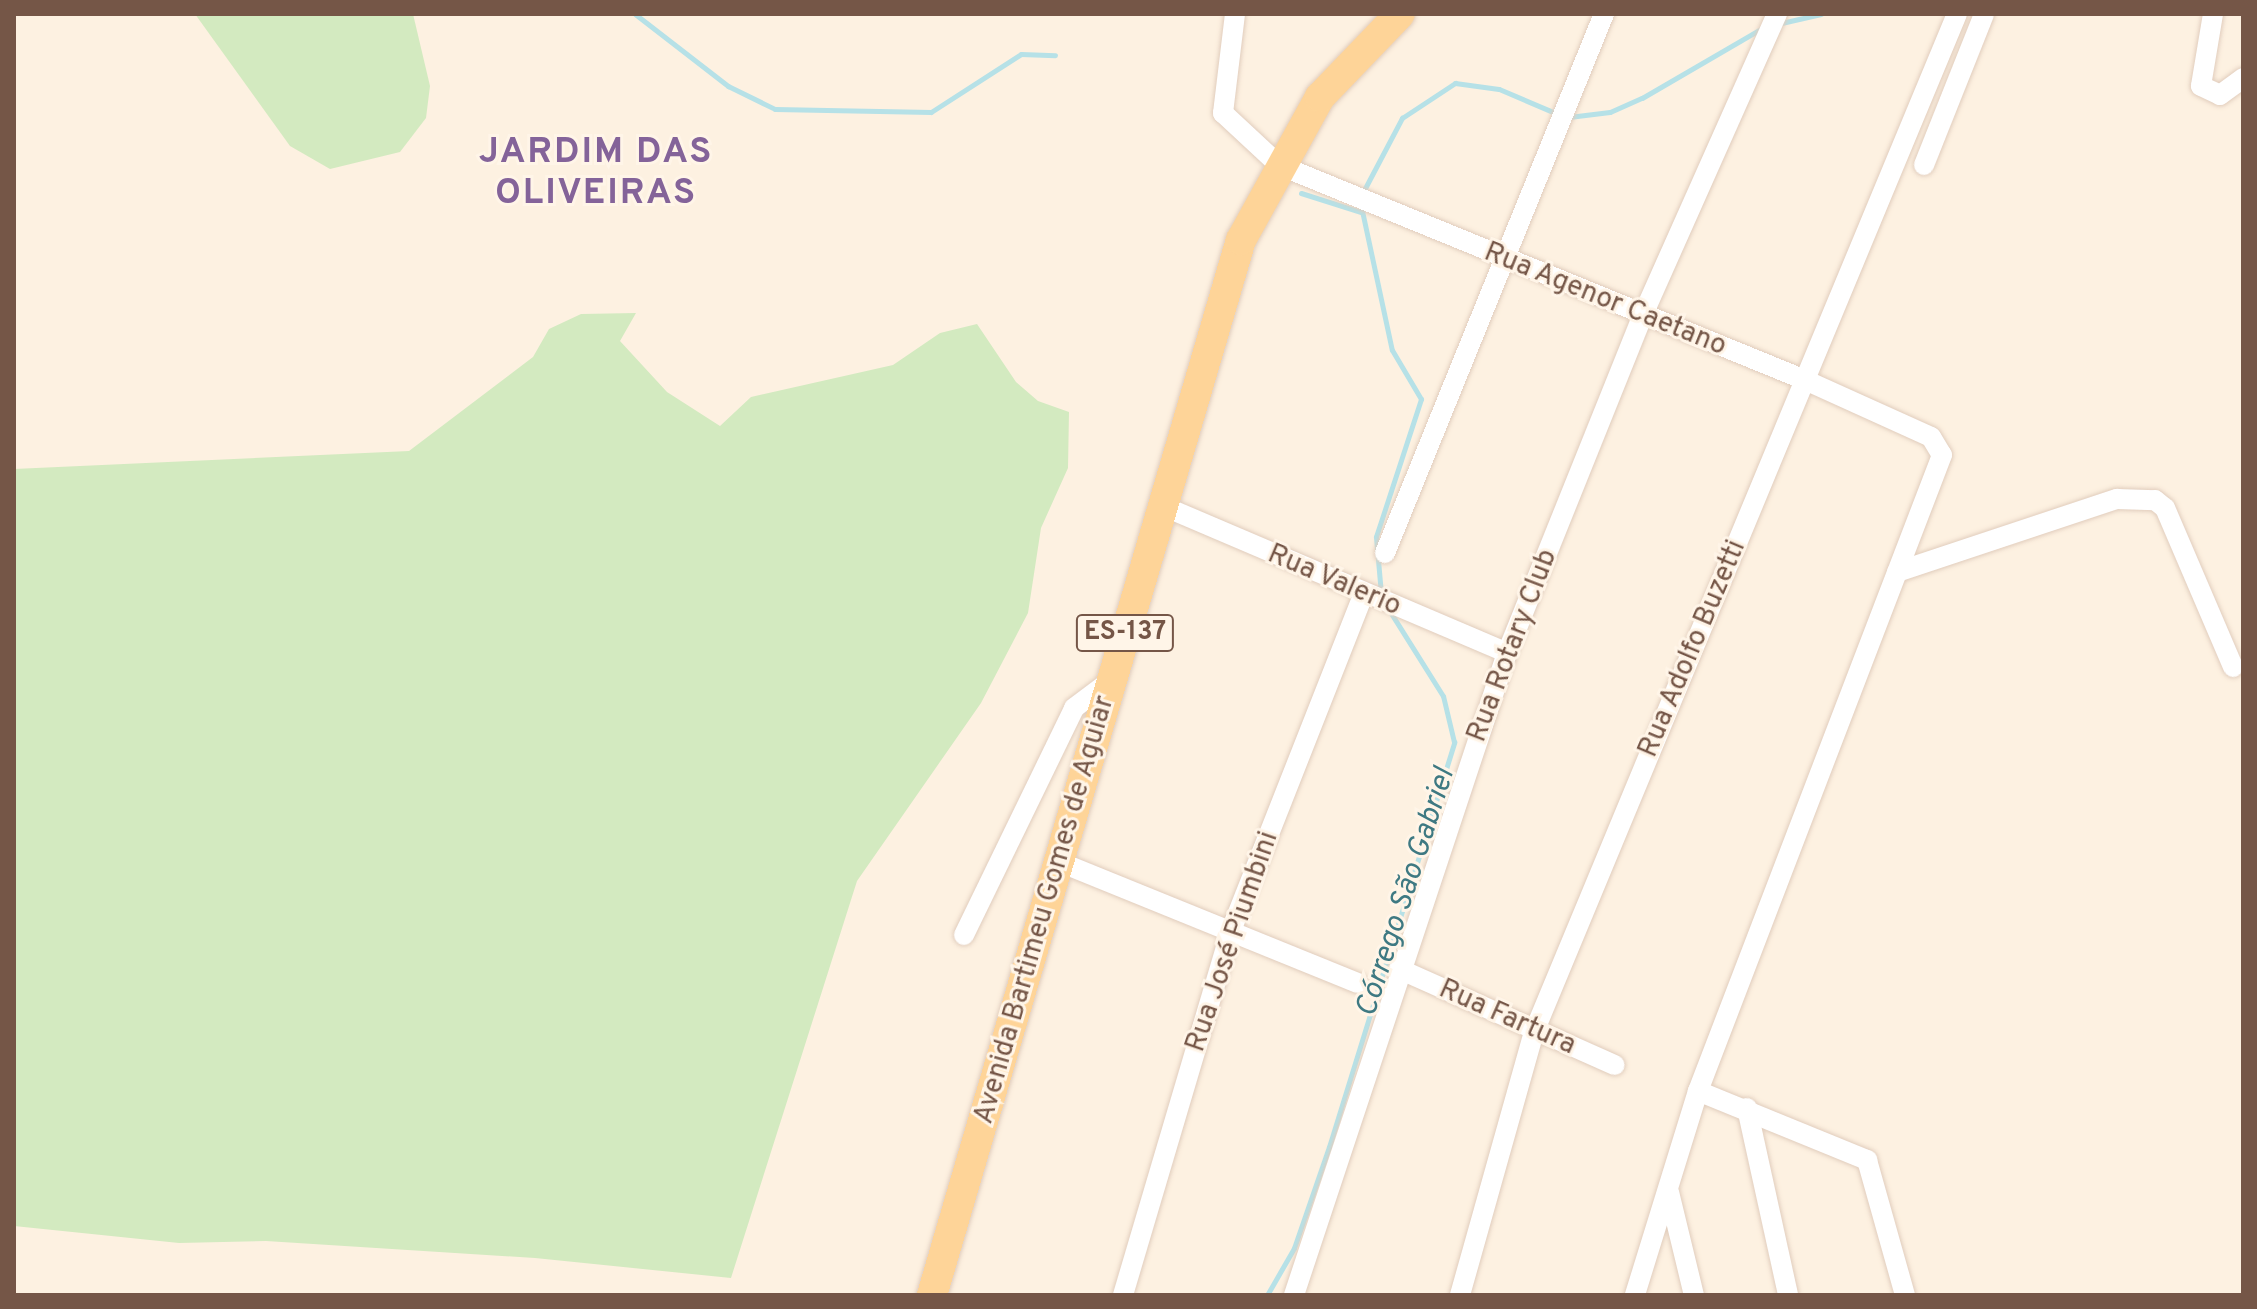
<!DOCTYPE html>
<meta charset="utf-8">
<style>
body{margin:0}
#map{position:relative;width:2257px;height:1309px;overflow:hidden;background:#fdf1e1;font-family:Overpass,sans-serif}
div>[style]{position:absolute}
.green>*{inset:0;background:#d3eac0}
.stream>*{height:5px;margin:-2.5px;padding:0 2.5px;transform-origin:2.5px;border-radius:2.5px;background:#b6e1e7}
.roads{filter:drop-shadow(0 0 2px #e1cdbd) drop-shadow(0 0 2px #e1cdbd)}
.minor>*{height:20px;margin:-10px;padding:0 10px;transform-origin:10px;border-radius:10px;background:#fff}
.primary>*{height:30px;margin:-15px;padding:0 15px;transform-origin:15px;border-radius:15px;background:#fed498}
span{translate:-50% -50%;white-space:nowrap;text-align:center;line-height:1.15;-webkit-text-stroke:6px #fff5e8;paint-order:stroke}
.shield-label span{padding:2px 6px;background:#fff5e8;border:2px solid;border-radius:6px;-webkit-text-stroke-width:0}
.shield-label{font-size:26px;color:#755647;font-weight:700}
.street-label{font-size:28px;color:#755647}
.water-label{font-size:30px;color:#3e7982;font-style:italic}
.district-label{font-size:36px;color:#846399;font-weight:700;letter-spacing:2px}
.frame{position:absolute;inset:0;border:16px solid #755647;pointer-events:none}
</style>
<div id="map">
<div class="green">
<i style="clip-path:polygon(195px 14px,413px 14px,430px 86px,426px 118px,400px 152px,330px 169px,290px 146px)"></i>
<i style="clip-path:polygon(636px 313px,620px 341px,667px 392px,720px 426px,751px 397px,893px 365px,940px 333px,977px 324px,1016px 382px,1038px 401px,1069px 412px,1068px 468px,1041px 528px,1028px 613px,981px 703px,857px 881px,731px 1278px,535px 1258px,266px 1241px,179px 1243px,14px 1226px,14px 469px,409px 451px,533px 357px,549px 329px,581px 314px)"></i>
</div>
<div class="stream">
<i style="left:635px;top:14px;width:118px;rotate:37.7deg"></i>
<i style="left:728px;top:86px;width:52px;rotate:26.1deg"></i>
<i style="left:775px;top:109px;width:156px;rotate:1.1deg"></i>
<i style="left:931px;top:112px;width:107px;rotate:-32.8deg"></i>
<i style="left:1021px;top:54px;width:34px;rotate:2deg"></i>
<i style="left:1777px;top:24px;width:45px;rotate:-12.8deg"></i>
<i style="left:1569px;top:117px;width:41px;rotate:-7deg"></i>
<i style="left:1610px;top:112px;width:35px;rotate:-24deg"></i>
<i style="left:1642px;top:98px;width:141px;rotate:-30.2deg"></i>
<i style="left:1363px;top:192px;width:84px;rotate:-62.2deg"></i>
<i style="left:1402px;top:118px;width:64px;rotate:-33.4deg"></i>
<i style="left:1455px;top:83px;width:44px;rotate:7.8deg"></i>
<i style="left:1499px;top:89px;width:66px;rotate:23.1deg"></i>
<i style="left:1301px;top:193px;width:63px;rotate:17.6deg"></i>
<i style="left:1361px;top:206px;width:147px;rotate:77.9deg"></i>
<i style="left:1392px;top:350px;width:57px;rotate:59.4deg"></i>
<i style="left:1421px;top:399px;width:145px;rotate:108.1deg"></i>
<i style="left:1376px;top:537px;width:57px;rotate:85deg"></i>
<i style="left:1267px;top:1295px;width:54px;rotate:-60.1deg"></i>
<i style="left:1294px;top:1248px;width:107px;rotate:-70.9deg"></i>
<i style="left:1329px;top:1147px;width:424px;rotate:-72.8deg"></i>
<i style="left:1454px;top:742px;width:47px;rotate:-103.4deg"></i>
<i style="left:1443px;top:696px;width:102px;rotate:-122.1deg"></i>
</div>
<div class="roads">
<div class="minor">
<i style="left:1235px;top:14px;width:100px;rotate:96.9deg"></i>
<i style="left:1223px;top:113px;width:76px;rotate:42.9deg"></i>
<i style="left:1279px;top:165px;width:568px;rotate:22.23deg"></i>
<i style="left:1805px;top:380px;width:138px;rotate:24.3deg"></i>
<i style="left:1931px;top:437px;width:21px;rotate:59deg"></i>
<i style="left:1942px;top:455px;width:681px;rotate:110.99deg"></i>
<i style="left:1698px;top:1091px;width:214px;rotate:107.2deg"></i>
<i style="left:2213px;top:14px;width:73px;rotate:99.5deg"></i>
<i style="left:2201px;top:86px;width:21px;rotate:25deg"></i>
<i style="left:2220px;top:95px;width:29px;rotate:-36deg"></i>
<i style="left:1924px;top:165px;width:162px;rotate:-68.3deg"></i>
<i style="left:1163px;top:506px;width:374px;rotate:23.1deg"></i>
<i style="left:1385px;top:553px;width:582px;rotate:-67.89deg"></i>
<i style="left:1897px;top:572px;width:232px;rotate:-18.4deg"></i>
<i style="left:2117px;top:499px;width:38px;rotate:2deg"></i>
<i style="left:2155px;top:500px;width:13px;rotate:39deg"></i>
<i style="left:2165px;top:508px;width:173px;rotate:66.8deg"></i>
<i style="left:1062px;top:863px;width:319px;rotate:22.1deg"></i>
<i style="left:964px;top:935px;width:252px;rotate:-64.1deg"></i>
<i style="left:1074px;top:708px;width:45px;rotate:-36.9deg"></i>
<i style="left:1399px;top:969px;width:236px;rotate:24deg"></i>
<i style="left:1698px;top:1091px;width:183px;rotate:22.2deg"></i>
<i style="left:1867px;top:1160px;width:140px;rotate:74.3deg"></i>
<i style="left:1747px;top:1108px;width:191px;rotate:77.6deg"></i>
<i style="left:1669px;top:1192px;width:106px;rotate:76.4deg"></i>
<i style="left:1123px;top:1295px;width:383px;rotate:-73.5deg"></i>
<i style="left:1232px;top:928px;width:358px;rotate:-68.5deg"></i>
<i style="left:1294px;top:1295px;width:676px;rotate:-71.65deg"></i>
<i style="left:1507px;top:653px;width:362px;rotate:-68.1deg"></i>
<i style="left:1642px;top:317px;width:332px;rotate:-66deg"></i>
<i style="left:1460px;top:1295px;width:273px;rotate:-74.3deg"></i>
<i style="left:1534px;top:1032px;width:1102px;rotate:-67.44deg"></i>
</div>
<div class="primary">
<i style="left:932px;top:1295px;width:1099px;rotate:-73.68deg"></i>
<i style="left:1241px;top:240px;width:163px;rotate:-61.1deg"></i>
<i style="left:1320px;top:97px;width:115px;rotate:-46.1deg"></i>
</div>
</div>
<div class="shield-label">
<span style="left:1125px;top:633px">ES-137</span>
</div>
<div class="street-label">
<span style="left:1605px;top:300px;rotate:22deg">Rua Agenor Caetano</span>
<span style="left:1334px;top:581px;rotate:23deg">Rua Valerio</span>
<span style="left:1513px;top:646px;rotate:-69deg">Rua Rotary Club</span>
<span style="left:1693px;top:649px;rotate:-67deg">Rua Adolfo Buzetti</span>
<span style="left:1045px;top:910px;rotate:-74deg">Avenida Bartimeu Gomes de Aguiar</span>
<span style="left:1233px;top:942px;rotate:-71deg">Rua José Piumbini</span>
<span style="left:1507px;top:1018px;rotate:24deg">Rua Fartura</span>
</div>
<div class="water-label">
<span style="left:1407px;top:893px;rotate:-72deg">Córrego São Gabriel</span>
</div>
<div class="district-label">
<span style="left:596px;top:174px">JARDIM DAS<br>OLIVEIRAS</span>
</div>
<div class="frame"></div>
</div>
